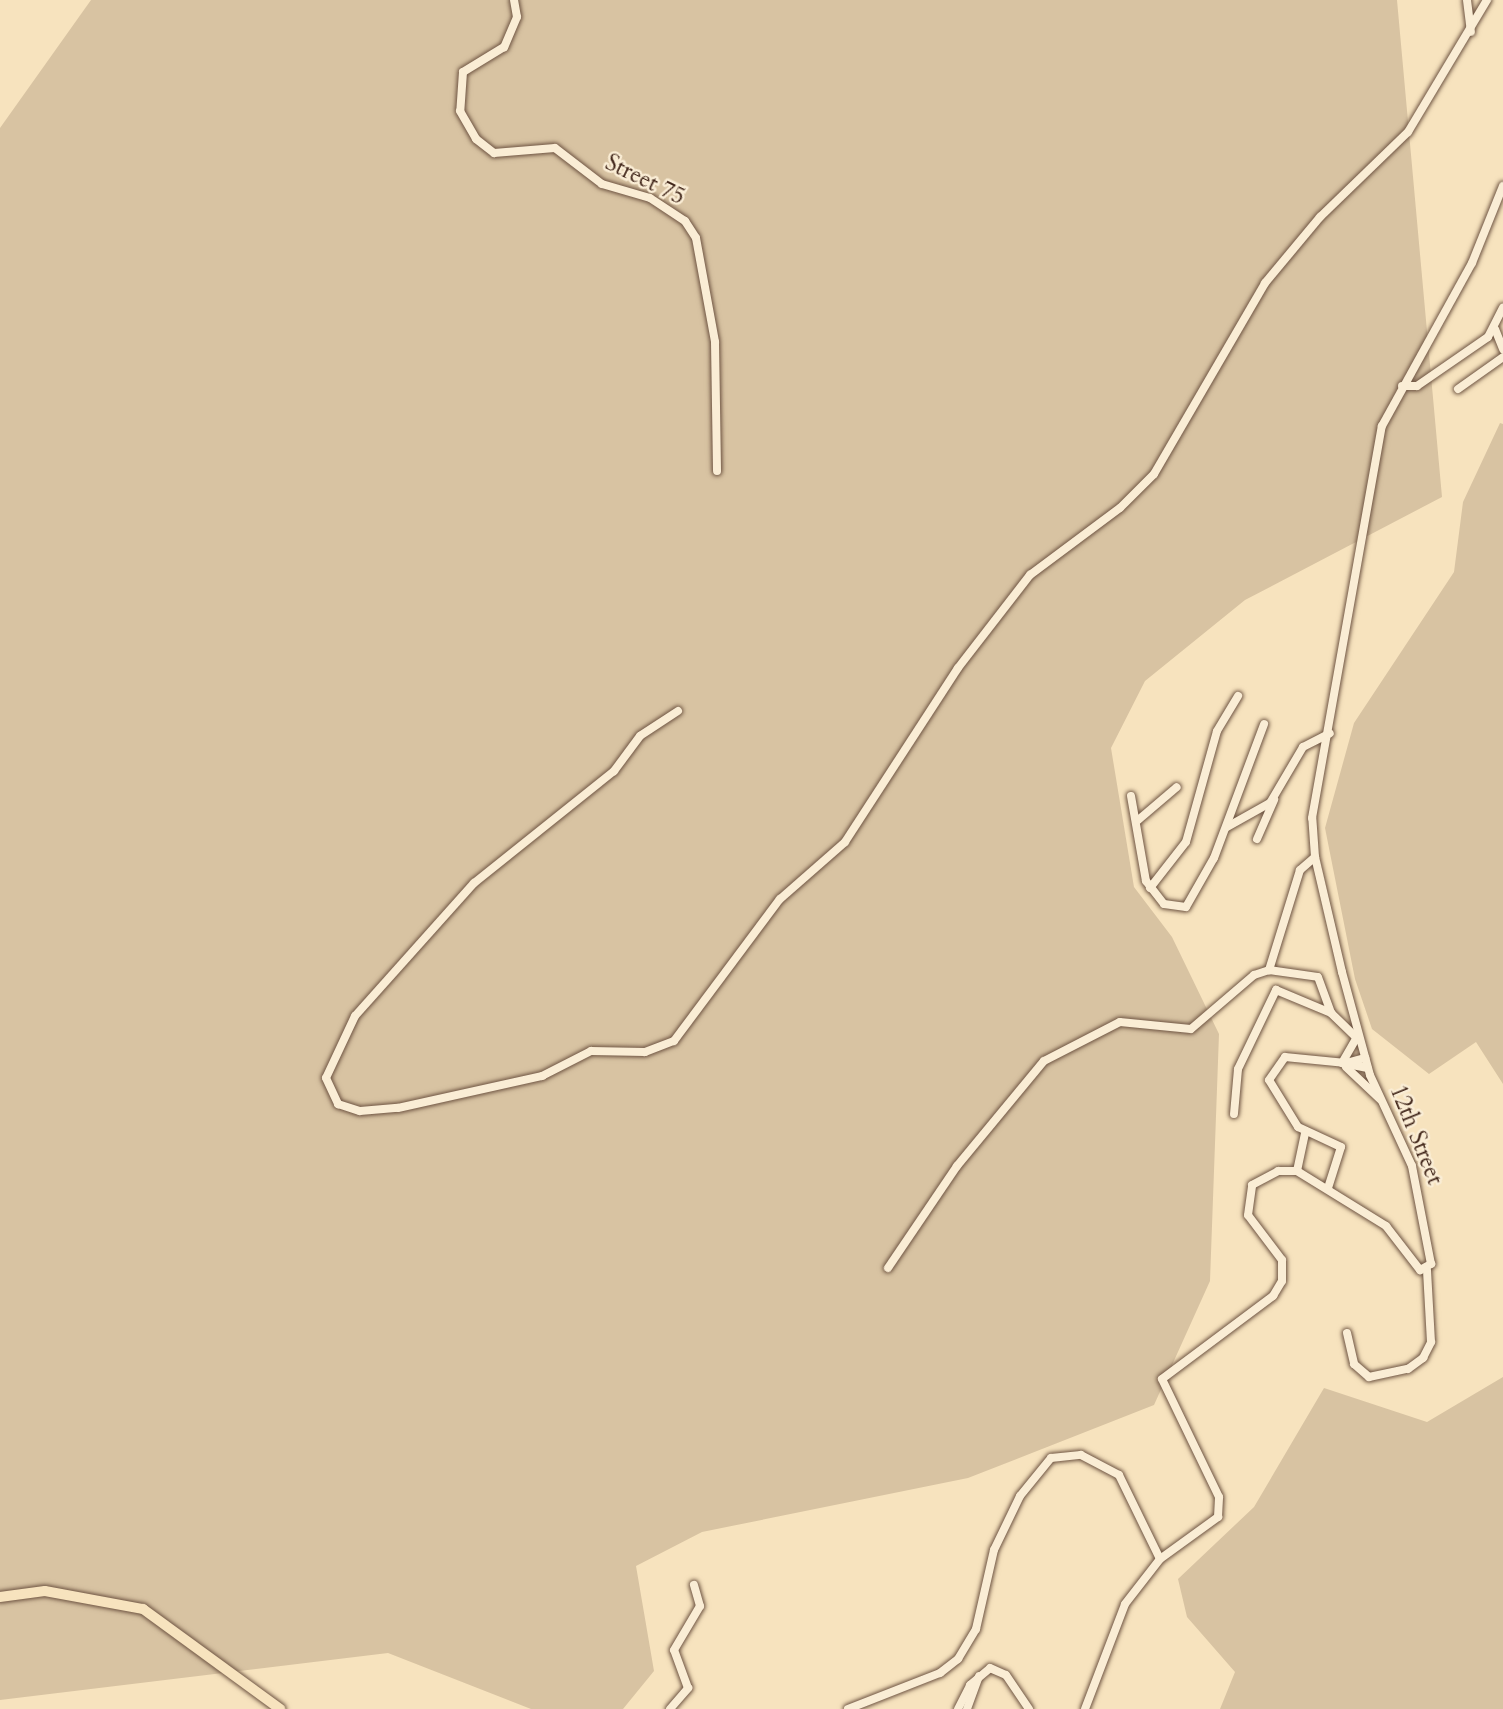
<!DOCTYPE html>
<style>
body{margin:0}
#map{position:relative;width:1503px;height:1709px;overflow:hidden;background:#f7e3be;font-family:Cardo,serif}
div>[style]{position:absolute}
.green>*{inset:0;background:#d8c3a2}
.roads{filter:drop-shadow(0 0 2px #6e5442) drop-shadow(0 0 2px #6e5442)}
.minor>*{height:8px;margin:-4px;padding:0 4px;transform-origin:4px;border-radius:4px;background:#faedd5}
.major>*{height:10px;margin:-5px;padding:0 5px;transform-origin:5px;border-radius:5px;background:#f7e3be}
span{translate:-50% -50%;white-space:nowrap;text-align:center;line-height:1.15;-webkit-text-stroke:5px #faedd5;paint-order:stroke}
.street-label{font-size:23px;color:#402519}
</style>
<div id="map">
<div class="green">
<i style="clip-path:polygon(91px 0,1397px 0,1442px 497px,1245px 600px,1145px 681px,1111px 748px,1134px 887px,1172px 937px,1219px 1034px,1210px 1281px,1154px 1405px,968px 1478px,702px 1532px,636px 1566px,654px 1671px,623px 1709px,531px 1709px,388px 1653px,0 1700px,0 128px)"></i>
<i style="clip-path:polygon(1500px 423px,1503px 424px,1503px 1084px,1476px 1042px,1429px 1074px,1372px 1029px,1355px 979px,1325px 828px,1354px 723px,1454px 572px,1463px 502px)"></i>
<i style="clip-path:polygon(1503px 1377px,1503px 1709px,1220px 1709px,1235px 1672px,1187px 1617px,1178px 1579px,1254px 1507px,1324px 1388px,1427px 1422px)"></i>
</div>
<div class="roads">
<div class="minor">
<i style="left:514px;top:0;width:17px;rotate:80deg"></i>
<i style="left:517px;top:17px;width:33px;rotate:113deg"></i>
<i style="left:504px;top:47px;width:48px;rotate:148.6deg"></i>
<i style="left:463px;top:72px;width:39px;rotate:94deg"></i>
<i style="left:460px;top:111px;width:32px;rotate:60deg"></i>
<i style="left:476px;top:139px;width:23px;rotate:38deg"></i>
<i style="left:494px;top:153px;width:61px;rotate:-4.7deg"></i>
<i style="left:555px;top:148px;width:59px;rotate:37.5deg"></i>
<i style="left:602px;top:184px;width:50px;rotate:16.3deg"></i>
<i style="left:650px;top:198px;width:42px;rotate:33.3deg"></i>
<i style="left:685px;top:221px;width:20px;rotate:57deg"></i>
<i style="left:696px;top:238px;width:106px;rotate:79.6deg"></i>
<i style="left:715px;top:342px;width:129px;rotate:89.1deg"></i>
<i style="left:1467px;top:0;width:32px;rotate:83deg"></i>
<i style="left:1495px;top:329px;width:22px;rotate:68deg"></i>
<i style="left:1402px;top:386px;width:15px"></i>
<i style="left:1417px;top:386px;width:86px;rotate:-34.6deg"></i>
<i style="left:1488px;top:337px;width:33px;rotate:-63deg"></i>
<i style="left:1458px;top:389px;width:55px;rotate:-35.4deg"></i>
<i style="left:678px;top:711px;width:45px;rotate:146.7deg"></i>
<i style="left:640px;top:736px;width:44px;rotate:126.6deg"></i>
<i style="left:614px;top:771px;width:179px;rotate:141.3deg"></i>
<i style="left:474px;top:883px;width:178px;rotate:131.8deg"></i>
<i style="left:355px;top:1016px;width:68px;rotate:115.1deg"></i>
<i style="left:326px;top:1078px;width:29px;rotate:65deg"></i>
<i style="left:338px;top:1104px;width:23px;rotate:18deg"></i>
<i style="left:360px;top:1111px;width:38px;rotate:-5deg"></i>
<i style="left:398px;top:1108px;width:148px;rotate:-12.5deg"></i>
<i style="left:542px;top:1076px;width:55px;rotate:-27deg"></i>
<i style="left:591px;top:1051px;width:54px;rotate:1.1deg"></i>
<i style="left:645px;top:1052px;width:31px;rotate:-21deg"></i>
<i style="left:674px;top:1041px;width:177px;rotate:-53.3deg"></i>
<i style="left:780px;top:899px;width:86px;rotate:-41.2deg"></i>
<i style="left:845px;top:842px;width:207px;rotate:-57deg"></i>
<i style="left:958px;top:668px;width:118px;rotate:-52.3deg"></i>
<i style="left:1030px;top:575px;width:112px;rotate:-36.7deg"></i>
<i style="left:1120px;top:508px;width:48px;rotate:-45deg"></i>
<i style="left:1154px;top:474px;width:221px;rotate:-59.8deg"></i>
<i style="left:1265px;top:283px;width:86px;rotate:-50.2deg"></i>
<i style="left:1320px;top:217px;width:122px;rotate:-44deg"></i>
<i style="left:1408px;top:132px;width:154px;rotate:-59.1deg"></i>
<i style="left:1131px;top:796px;width:86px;rotate:80deg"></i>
<i style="left:1146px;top:881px;width:29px;rotate:52deg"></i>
<i style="left:1164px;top:904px;width:22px;rotate:8deg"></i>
<i style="left:1186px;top:907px;width:56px;rotate:-60.3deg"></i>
<i style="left:1214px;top:858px;width:143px;rotate:-69.5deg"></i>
<i style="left:1137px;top:821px;width:52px;rotate:-40.4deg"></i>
<i style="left:1227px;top:827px;width:49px;rotate:-29.2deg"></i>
<i style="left:1270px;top:803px;width:65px;rotate:-59.5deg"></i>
<i style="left:1303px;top:747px;width:30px;rotate:-27deg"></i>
<i style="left:1257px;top:839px;width:43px;rotate:-66.4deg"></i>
<i style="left:1315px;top:857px;width:20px;rotate:139deg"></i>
<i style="left:1300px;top:870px;width:105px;rotate:107.2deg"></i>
<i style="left:1269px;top:970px;width:49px;rotate:8.1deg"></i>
<i style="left:1318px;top:977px;width:38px;rotate:70deg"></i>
<i style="left:1150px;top:888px;width:58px;rotate:-52deg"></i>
<i style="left:1186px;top:842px;width:115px;rotate:-74.4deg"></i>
<i style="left:1217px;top:731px;width:41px;rotate:-59deg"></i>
<i style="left:1357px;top:1037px;width:30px;rotate:120deg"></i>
<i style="left:1342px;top:1063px;width:26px;rotate:11deg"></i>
<i style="left:1346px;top:1067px;width:47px;rotate:43.3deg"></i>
<i style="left:1234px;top:1114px;width:45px;rotate:-84.9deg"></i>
<i style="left:1238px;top:1069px;width:88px;rotate:-64.3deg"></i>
<i style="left:1276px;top:990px;width:60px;rotate:22.7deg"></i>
<i style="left:1331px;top:1013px;width:39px;rotate:44deg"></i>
<i style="left:1297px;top:1171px;width:40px;rotate:-78deg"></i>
<i style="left:1328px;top:1188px;width:43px;rotate:-72.4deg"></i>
<i style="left:1341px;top:1147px;width:47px;rotate:-155.1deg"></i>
<i style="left:1298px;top:1127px;width:55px;rotate:-121.7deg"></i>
<i style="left:1269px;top:1080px;width:28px;rotate:-55deg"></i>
<i style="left:1285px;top:1057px;width:61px;rotate:5.6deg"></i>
<i style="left:1346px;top:1063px;width:20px;rotate:-15deg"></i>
<i style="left:888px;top:1268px;width:123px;rotate:-55.9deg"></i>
<i style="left:957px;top:1166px;width:136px;rotate:-50.4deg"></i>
<i style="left:1044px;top:1061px;width:85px;rotate:-27.2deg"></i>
<i style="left:1120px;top:1022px;width:71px;rotate:5.6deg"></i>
<i style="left:1191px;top:1029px;width:83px;rotate:-40.6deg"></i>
<i style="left:1254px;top:975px;width:16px;rotate:-18deg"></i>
<i style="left:1347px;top:1333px;width:32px;rotate:77deg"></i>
<i style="left:1354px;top:1364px;width:20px;rotate:41deg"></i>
<i style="left:1369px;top:1377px;width:40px;rotate:-12deg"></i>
<i style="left:1408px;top:1369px;width:19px;rotate:-36deg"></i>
<i style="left:1423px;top:1358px;width:18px;rotate:-63deg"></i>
<i style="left:1431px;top:1342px;width:72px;rotate:-93.2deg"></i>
<i style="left:670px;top:1709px;width:28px;rotate:-49deg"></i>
<i style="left:688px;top:1688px;width:40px;rotate:-110.2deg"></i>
<i style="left:674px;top:1650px;width:51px;rotate:-59.4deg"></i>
<i style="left:700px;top:1606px;width:22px;rotate:-106deg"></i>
<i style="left:848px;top:1709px;width:99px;rotate:-21.4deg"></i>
<i style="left:940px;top:1673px;width:23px;rotate:-38deg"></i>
<i style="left:958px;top:1659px;width:35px;rotate:-59deg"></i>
<i style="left:976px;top:1629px;width:81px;rotate:-77.2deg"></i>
<i style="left:994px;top:1550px;width:60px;rotate:-64.3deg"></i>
<i style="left:1020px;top:1496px;width:49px;rotate:-50.8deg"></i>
<i style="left:1051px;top:1458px;width:30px;rotate:-6deg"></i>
<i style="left:1081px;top:1455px;width:43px;rotate:27.8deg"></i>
<i style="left:1119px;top:1475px;width:93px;rotate:64deg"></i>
<i style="left:958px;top:1709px;width:27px;rotate:-63deg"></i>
<i style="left:970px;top:1685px;width:26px;rotate:-40deg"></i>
<i style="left:990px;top:1668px;width:17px;rotate:24deg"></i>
<i style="left:1006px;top:1675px;width:41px;rotate:55.9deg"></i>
<i style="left:967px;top:1709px;width:35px;rotate:-70deg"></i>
<i style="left:1085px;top:1709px;width:112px;rotate:-69.1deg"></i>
<i style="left:1125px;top:1604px;width:57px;rotate:-52.1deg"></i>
<i style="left:1160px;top:1559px;width:72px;rotate:-35.9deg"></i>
<i style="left:1218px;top:1517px;width:20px;rotate:-87deg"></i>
<i style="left:1219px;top:1497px;width:131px;rotate:-115.8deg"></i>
<i style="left:1162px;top:1379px;width:139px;rotate:-36.8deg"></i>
<i style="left:1273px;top:1296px;width:17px;rotate:-59deg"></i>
<i style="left:1282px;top:1281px;width:21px;rotate:-90deg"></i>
<i style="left:1282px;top:1260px;width:56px;rotate:-127.1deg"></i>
<i style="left:1248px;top:1215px;width:30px;rotate:-82deg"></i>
<i style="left:1252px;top:1185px;width:30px;rotate:-28deg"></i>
<i style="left:1278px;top:1171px;width:19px"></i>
<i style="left:1297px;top:1171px;width:105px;rotate:31.7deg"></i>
<i style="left:1386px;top:1226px;width:56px;rotate:52.3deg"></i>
<i style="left:1420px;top:1270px;width:13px;rotate:-29deg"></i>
<i style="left:1431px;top:1264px;width:100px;rotate:-101deg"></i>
<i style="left:1412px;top:1166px;width:100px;rotate:-114.8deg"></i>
<i style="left:1370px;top:1075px;width:107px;rotate:-105.2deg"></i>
<i style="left:1342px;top:972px;width:118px;rotate:-103.2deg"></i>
<i style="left:1315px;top:857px;width:39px;rotate:-94deg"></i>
<i style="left:1312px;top:818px;width:398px;rotate:-79.9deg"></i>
<i style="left:1382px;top:426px;width:186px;rotate:-61.1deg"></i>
<i style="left:1472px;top:263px;width:83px;rotate:-68.1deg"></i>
</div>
<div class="major">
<i style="left:0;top:1597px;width:45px;rotate:-7.6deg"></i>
<i style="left:45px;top:1591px;width:100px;rotate:10.4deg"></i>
<i style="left:143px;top:1609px;width:170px;rotate:36.1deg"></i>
</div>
</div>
<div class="street-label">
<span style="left:645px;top:180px;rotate:26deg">Street 75</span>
<span style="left:1416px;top:1135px;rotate:68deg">12th Street</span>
</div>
</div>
